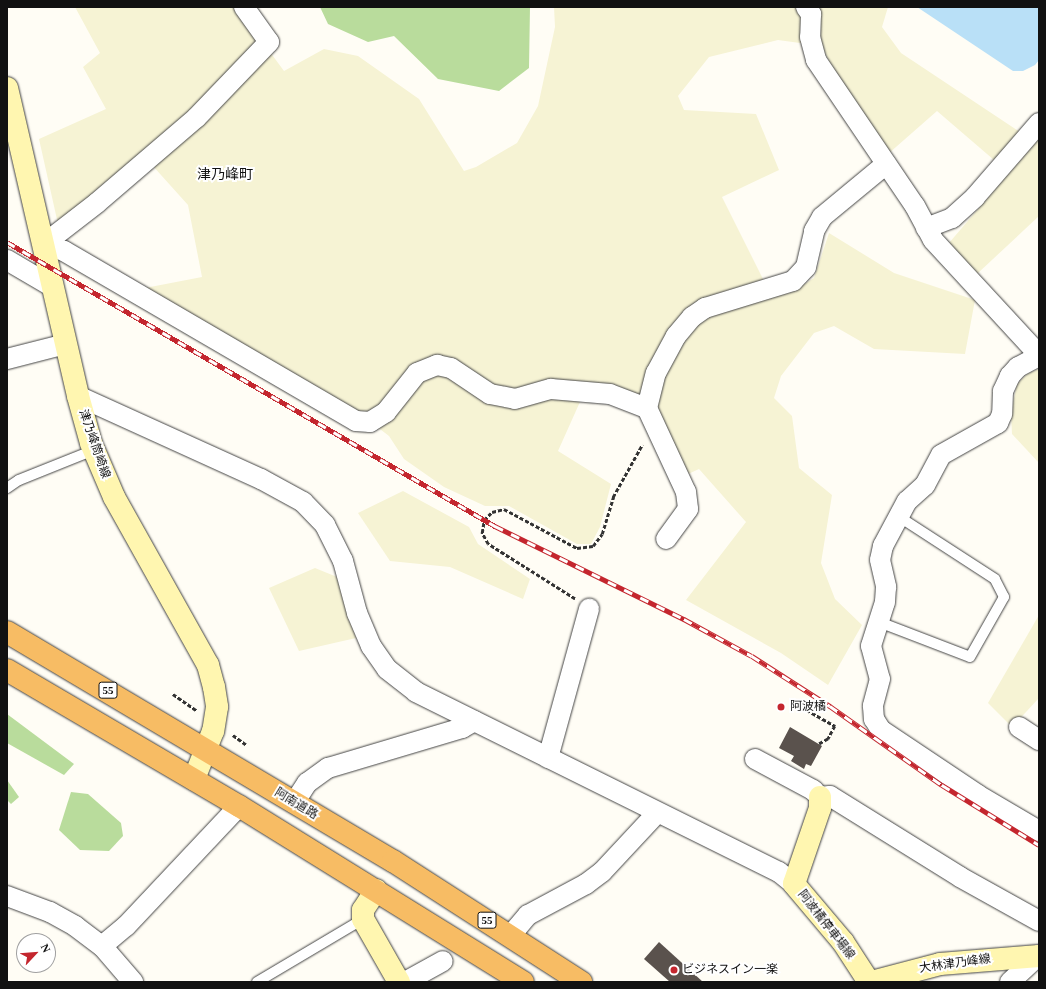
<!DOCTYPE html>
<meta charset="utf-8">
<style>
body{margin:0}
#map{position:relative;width:1046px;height:989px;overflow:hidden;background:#fffdf5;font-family:"Times New Roman","Noto Sans JP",serif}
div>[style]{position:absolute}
.farmland>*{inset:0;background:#f6f3d4}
.forest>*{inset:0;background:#b9dc9c}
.water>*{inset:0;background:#b9e0f7}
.building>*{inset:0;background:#5a524d}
.path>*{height:2.5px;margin-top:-1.25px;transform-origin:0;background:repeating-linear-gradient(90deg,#333 0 4px,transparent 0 6px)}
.roads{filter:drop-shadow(0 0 1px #444) drop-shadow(0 0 1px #444)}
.service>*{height:10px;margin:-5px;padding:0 5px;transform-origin:5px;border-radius:5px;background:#fff}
.minor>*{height:20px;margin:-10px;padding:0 10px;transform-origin:10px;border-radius:10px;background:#fff}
.secondary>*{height:22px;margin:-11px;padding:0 11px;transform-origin:11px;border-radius:11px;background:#fff6b0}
.trunk>*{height:22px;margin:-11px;padding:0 11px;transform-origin:11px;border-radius:11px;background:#f7bc64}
.rail>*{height:4.5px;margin-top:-2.25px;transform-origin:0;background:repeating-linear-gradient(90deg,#fff 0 9px,#c4262e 0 18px);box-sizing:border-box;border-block:1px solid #c4262e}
.dots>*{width:11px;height:11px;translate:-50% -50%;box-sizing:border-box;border:2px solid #fff;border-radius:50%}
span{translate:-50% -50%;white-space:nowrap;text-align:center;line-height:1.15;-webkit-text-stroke:4px #fff;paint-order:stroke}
.shield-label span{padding:1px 3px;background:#fff;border:1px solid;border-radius:3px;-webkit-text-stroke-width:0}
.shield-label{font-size:11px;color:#111;font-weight:700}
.street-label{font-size:12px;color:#111}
.poi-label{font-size:12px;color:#111}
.left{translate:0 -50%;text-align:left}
.quarter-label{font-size:14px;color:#111}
.frame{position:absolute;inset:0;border:8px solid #111;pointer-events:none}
.north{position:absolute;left:16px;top:933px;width:40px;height:40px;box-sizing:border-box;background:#fff;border:1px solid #a0a0a0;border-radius:50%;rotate:64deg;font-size:11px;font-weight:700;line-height:16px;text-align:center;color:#111}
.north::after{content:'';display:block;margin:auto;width:14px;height:18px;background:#c4262e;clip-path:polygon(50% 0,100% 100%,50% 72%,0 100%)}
</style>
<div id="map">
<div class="farmland">
<i style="clip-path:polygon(75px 7px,237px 7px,284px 71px,324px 49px,358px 56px,419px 99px,464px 171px,476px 167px,517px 143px,538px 106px,555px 27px,554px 7px,888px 7px,882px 27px,901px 53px,1020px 132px,994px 160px,937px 111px,888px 154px,837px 78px,822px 46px,778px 40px,709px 57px,678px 96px,684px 110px,756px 114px,779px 170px,722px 197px,772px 297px,792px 292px,814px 278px,829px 233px,894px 273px,975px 300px,965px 354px,874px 349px,834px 326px,814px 333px,781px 376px,774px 398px,792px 416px,799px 468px,832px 495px,821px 563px,835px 599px,862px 625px,828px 685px,781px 653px,686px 600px,746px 522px,699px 469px,686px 475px,656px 409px,588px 384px,558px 451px,611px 484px,600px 527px,591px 544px,577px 544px,509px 506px,485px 506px,444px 487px,404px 459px,389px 436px,363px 416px,145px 288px,202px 277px,188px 205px,143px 155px,58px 224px,39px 139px,106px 109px,83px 67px,100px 53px)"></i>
<i style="clip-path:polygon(1039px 138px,1039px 216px,977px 274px,949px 243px)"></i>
<i style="clip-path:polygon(1039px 369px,1039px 463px,1012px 434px,1011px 413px,1017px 384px,1027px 374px)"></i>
<i style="clip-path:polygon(403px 491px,469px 527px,478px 544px,530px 579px,523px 599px,450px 567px,390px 561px,358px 513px)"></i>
<i style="clip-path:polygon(315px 568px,337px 577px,356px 638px,299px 651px,269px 588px)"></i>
<i style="clip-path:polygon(1039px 615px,1039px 698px,1012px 727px,988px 703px)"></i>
</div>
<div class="forest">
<i style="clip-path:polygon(320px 7px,530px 7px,529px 68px,499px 91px,438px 79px,394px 36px,368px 42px,328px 24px)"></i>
<i style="clip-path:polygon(7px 714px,74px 764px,64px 775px,7px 743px)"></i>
<i style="clip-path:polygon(7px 780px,19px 797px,11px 804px,7px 800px)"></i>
<i style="clip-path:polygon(71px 792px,88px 794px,121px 823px,123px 836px,109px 851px,80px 850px,59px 830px)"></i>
</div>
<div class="water">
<i style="clip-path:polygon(917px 7px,1039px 7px,1039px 60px,1035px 65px,1023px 71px,1013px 71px)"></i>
</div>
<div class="building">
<i style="clip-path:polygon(790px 727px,822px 746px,811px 766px,806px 764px,804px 769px,791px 761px,794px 756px,779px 748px)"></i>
<i style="clip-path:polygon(659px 942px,703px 982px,670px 982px,644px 959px)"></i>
</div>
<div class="path">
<i style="left:575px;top:599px;width:103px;rotate:-147.7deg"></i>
<i style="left:488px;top:544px;width:13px;rotate:-119deg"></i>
<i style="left:482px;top:533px;width:13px;rotate:-81deg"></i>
<i style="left:484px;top:520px;width:11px;rotate:-45deg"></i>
<i style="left:492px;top:512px;width:12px;rotate:-14deg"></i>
<i style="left:504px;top:509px;width:83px;rotate:28.1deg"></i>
<i style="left:577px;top:548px;width:16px;rotate:-7deg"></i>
<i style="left:593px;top:546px;width:15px;rotate:-53deg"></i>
<i style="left:602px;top:534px;width:39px;rotate:-73deg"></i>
<i style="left:613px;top:497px;width:60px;rotate:-60.9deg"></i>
<i style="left:173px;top:694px;width:29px;rotate:35deg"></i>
<i style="left:792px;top:698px;width:3px;rotate:108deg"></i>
<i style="left:791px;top:701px;width:51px;rotate:29.6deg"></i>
<i style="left:835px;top:726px;width:15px;rotate:118deg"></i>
<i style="left:828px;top:739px;width:10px;rotate:151deg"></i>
<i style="left:233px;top:735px;width:17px;rotate:36deg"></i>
</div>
<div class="roads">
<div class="service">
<i style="left:7px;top:488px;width:14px;rotate:-34deg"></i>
<i style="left:19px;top:480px;width:81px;rotate:-21.8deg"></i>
<i style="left:879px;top:622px;width:97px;rotate:21deg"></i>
<i style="left:970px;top:657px;width:69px;rotate:-60.5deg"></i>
<i style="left:1004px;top:597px;width:20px;rotate:-117deg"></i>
<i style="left:995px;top:579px;width:116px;rotate:-147deg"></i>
<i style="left:257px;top:982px;width:123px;rotate:-30.7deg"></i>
</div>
<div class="minor">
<i style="left:244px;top:7px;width:43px;rotate:54.5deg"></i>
<i style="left:269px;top:42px;width:105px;rotate:133.8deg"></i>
<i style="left:196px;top:118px;width:130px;rotate:139.4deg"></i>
<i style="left:97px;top:203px;width:67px;rotate:142.3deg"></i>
<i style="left:44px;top:244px;width:21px;rotate:19deg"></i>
<i style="left:64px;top:251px;width:338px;rotate:30.2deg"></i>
<i style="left:356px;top:421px;width:14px;rotate:4deg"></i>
<i style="left:370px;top:422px;width:19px;rotate:-32deg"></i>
<i style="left:386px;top:412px;width:50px;rotate:-51.5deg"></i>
<i style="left:417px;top:373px;width:22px;rotate:-22deg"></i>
<i style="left:437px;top:365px;width:14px;rotate:12deg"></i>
<i style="left:451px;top:368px;width:47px;rotate:33.7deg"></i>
<i style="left:490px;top:394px;width:25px;rotate:11deg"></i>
<i style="left:515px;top:399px;width:37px;rotate:-16deg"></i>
<i style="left:551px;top:389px;width:59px;rotate:4.8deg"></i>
<i style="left:610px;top:394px;width:40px;rotate:21deg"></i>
<i style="left:647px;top:408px;width:36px;rotate:-76deg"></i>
<i style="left:656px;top:373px;width:42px;rotate:-61.6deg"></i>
<i style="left:676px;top:336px;width:25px;rotate:-50deg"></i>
<i style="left:692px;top:317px;width:16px;rotate:-35deg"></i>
<i style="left:705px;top:308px;width:92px;rotate:-17.1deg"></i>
<i style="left:793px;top:281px;width:19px;rotate:-47deg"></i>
<i style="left:806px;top:267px;width:37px;rotate:-77deg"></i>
<i style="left:814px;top:231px;width:16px;rotate:-60deg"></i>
<i style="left:822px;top:217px;width:83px;rotate:-39.6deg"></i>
<i style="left:806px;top:7px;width:9px;rotate:54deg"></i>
<i style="left:811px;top:14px;width:23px;rotate:92deg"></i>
<i style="left:810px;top:37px;width:24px;rotate:75deg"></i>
<i style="left:816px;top:60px;width:176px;rotate:55.9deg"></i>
<i style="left:915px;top:206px;width:38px;rotate:62deg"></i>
<i style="left:933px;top:240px;width:156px;rotate:47.3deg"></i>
<i style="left:926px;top:228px;width:28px;rotate:-21deg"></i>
<i style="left:952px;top:218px;width:31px;rotate:-42deg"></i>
<i style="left:975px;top:197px;width:98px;rotate:-49.1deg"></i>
<i style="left:7px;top:260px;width:53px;rotate:30.4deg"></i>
<i style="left:1039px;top:356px;width:24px;rotate:152deg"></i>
<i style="left:1018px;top:367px;width:12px;rotate:132deg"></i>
<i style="left:1010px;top:376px;width:17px;rotate:115deg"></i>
<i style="left:1003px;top:391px;width:23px;rotate:92deg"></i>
<i style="left:1002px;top:414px;width:10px;rotate:114deg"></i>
<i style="left:998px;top:423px;width:65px;rotate:150.7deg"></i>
<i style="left:941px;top:455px;width:34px;rotate:118deg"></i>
<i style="left:925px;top:485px;width:24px;rotate:138deg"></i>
<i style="left:907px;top:501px;width:51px;rotate:118.1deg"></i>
<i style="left:883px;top:546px;width:14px;rotate:102deg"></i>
<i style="left:880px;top:560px;width:28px;rotate:77deg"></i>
<i style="left:886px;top:587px;width:15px;rotate:94deg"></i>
<i style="left:885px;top:602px;width:46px;rotate:107.7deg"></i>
<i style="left:871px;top:646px;width:34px;rotate:75deg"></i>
<i style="left:880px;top:679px;width:28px;rotate:105deg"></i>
<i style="left:873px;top:706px;width:13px;rotate:86deg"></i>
<i style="left:874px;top:719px;width:13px;rotate:58deg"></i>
<i style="left:881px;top:730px;width:117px;rotate:33.8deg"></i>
<i style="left:978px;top:795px;width:71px;rotate:30.5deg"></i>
<i style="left:7px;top:359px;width:61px;rotate:-14.3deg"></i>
<i style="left:78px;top:396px;width:201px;rotate:24.4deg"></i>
<i style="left:261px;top:479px;width:48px;rotate:28.7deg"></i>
<i style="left:303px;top:502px;width:32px;rotate:46deg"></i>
<i style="left:325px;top:525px;width:40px;rotate:63.4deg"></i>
<i style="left:343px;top:561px;width:54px;rotate:74.9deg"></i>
<i style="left:357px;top:613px;width:36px;rotate:67deg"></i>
<i style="left:371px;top:646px;width:28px;rotate:55deg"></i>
<i style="left:387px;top:669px;width:37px;rotate:38deg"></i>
<i style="left:416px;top:692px;width:405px;rotate:26.4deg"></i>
<i style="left:779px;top:872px;width:19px;rotate:39deg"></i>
<i style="left:647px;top:408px;width:93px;rotate:65.1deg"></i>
<i style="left:686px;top:492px;width:17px;rotate:83deg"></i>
<i style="left:688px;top:509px;width:37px;rotate:126deg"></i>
<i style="left:1019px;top:727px;width:24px;rotate:33deg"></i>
<i style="left:548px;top:758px;width:155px;rotate:-74.6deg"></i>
<i style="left:755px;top:759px;width:66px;rotate:28.1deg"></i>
<i style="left:813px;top:790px;width:10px;rotate:45deg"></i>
<i style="left:820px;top:797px;width:10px;rotate:-6deg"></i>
<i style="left:830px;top:796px;width:153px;rotate:31.9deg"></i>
<i style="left:960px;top:877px;width:90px;rotate:29.1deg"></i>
<i style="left:294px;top:803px;width:24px;rotate:-57deg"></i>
<i style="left:307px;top:783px;width:26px;rotate:-36deg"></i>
<i style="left:328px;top:768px;width:140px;rotate:-16.6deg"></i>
<i style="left:462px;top:728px;width:14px;rotate:-30deg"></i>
<i style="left:7px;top:896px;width:46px;rotate:20.4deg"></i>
<i style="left:50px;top:912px;width:29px;rotate:29deg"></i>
<i style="left:75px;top:926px;width:34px;rotate:37deg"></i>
<i style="left:102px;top:946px;width:48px;rotate:49.3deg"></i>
<i style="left:511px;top:935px;width:26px;rotate:-50deg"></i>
<i style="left:528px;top:915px;width:66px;rotate:-28.1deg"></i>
<i style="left:586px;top:884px;width:20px;rotate:-37deg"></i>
<i style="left:602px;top:872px;width:81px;rotate:-47deg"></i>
<i style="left:102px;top:946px;width:31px;rotate:-40deg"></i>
<i style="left:126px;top:926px;width:165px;rotate:-46.7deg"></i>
<i style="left:405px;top:982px;width:43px;rotate:-28.9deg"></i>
<i style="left:1010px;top:982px;width:40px;rotate:-43deg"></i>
</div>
<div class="secondary">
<i style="left:7px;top:88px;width:316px;rotate:77deg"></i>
<i style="left:78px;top:396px;width:49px;rotate:74.5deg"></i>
<i style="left:91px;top:443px;width:59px;rotate:66.9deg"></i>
<i style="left:114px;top:497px;width:193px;rotate:60.8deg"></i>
<i style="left:208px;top:665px;width:23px;rotate:75deg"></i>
<i style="left:214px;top:687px;width:20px;rotate:81deg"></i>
<i style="left:217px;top:707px;width:24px;rotate:99deg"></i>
<i style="left:213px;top:731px;width:52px;rotate:111.6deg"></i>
<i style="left:820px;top:797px;width:11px;rotate:90deg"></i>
<i style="left:820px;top:808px;width:80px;rotate:108.9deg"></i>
<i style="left:794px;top:884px;width:76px;rotate:49.8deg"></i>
<i style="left:843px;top:942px;width:48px;rotate:57deg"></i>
<i style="left:376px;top:890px;width:24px;rotate:123deg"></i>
<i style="left:363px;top:910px;width:9px;rotate:90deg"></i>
<i style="left:363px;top:919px;width:73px;rotate:60.3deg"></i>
<i style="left:872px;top:982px;width:70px;rotate:-14.8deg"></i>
<i style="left:940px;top:964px;width:99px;rotate:-4.6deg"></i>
</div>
<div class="trunk">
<i style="left:7px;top:632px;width:449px;rotate:30.7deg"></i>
<i style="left:393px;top:861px;width:224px;rotate:32.8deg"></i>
<i style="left:7px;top:670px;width:269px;rotate:30.4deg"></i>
<i style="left:239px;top:806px;width:334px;rotate:31.8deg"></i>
</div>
</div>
<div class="rail">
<i style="left:7px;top:242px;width:565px;rotate:30.2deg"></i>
<i style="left:495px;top:526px;width:211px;rotate:26.2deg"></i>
<i style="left:684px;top:619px;width:77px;rotate:28.6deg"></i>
<i style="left:752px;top:656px;width:93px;rotate:32.7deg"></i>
<i style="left:830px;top:706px;width:137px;rotate:35.2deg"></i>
<i style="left:942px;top:785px;width:114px;rotate:31.7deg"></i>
</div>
<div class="dots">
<i style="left:781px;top:707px;background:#c4262e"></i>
<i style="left:674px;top:970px;background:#c4262e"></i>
</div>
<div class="shield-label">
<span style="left:108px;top:690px">55</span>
<span style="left:487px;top:920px">55</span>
</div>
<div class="street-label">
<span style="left:94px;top:444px;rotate:71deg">津乃峰筒崎線</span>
<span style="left:296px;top:804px;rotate:31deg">阿南道路</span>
<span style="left:826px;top:925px;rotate:52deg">阿波橘停車場線</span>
<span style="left:955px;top:964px;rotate:-8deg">大林津乃峰線</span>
</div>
<div class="poi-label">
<span class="left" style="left:790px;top:707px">阿波橘</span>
<span class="left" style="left:682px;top:970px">ビジネスイン一楽</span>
</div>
<div class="quarter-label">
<span style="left:225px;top:175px">津乃峰町</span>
</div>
<div class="frame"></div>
<div class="north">N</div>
</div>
